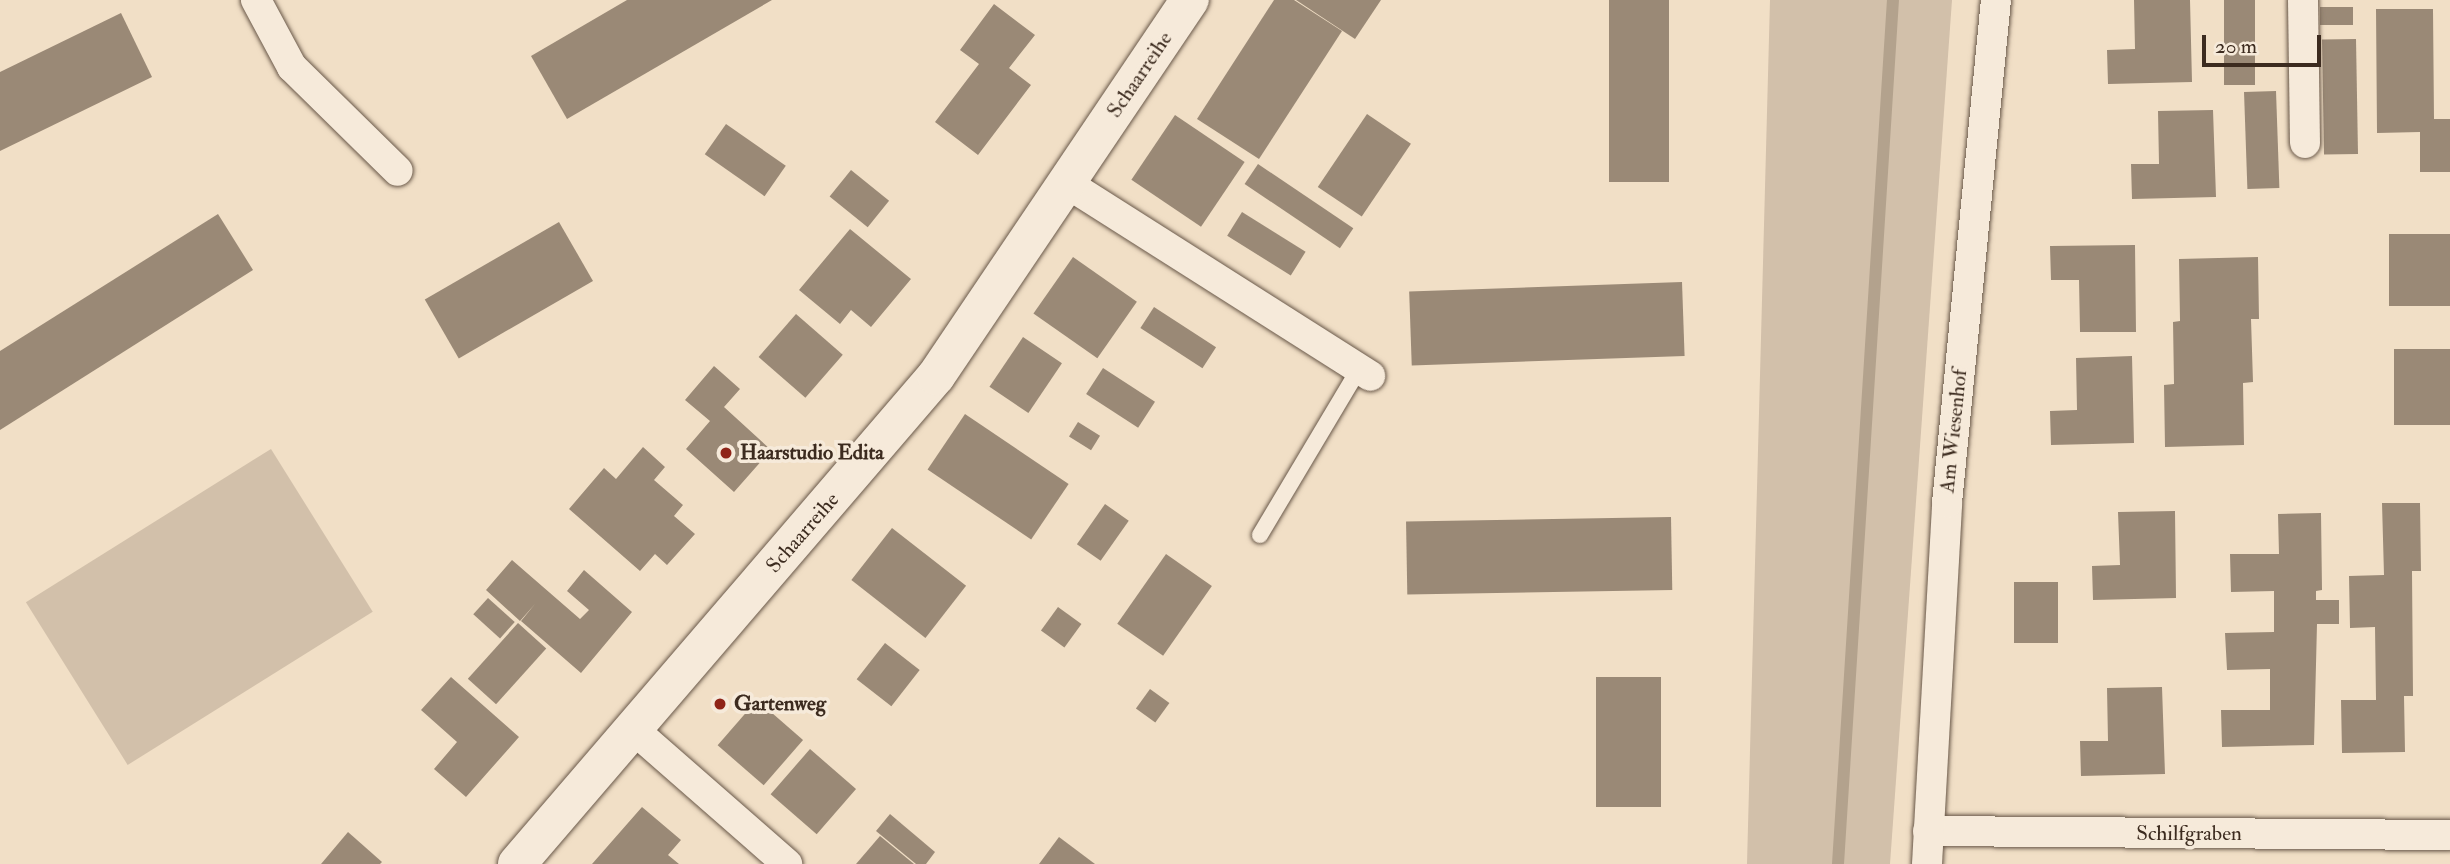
<!DOCTYPE html>
<style>
body{margin:0}
#map{position:relative;width:2450px;height:864px;overflow:hidden;background:#f1dfc6;font-family:"IM FELL Double Pica",serif}
div>[style]{position:absolute}
.green>*{inset:0;background:#d2c0aa;transform-origin:0 0}
.stream>*{height:12px;margin:-6px;padding:0 6px;transform-origin:6px;border-radius:6px;background:#b3a28d}
.building>*{inset:0;background:#9a8976;transform-origin:0 0}
.roads{filter:drop-shadow(0 0 2px #695849) drop-shadow(0 0 2px #695849)}
.lane>*{height:16px;margin:-8px;padding:0 8px;transform-origin:8px;border-radius:8px;background:#f6eada}
.street>*{height:30px;margin:-15px;padding:0 15px;transform-origin:15px;border-radius:15px;background:#f6eada}
.secondary>*{height:38px;margin:-19px;padding:0 19px;transform-origin:19px;border-radius:19px;background:#f6eada}
.dots>*{width:19px;height:19px;translate:-50% -50%;box-sizing:border-box;border:4px solid #f6eada;border-radius:50%}
span{translate:-50% -50%;white-space:nowrap;text-align:center;line-height:1.15;-webkit-text-stroke:7px #f6eada;paint-order:stroke}
.street-label{font-size:21px;color:#3c2b1f}
.poi-label{font-size:21px;color:#3c2b1f;font-weight:700}
.left{translate:0 -50%;text-align:left}
.scale{position:absolute;left:2202px;top:35px;width:119px;height:32px;box-sizing:border-box;border:4px solid #3c2b1f;border-top:0;padding-left:9px;font-size:21px;line-height:24px;white-space:nowrap;color:#3c2b1f;-webkit-text-stroke:5px #f6eada;paint-order:stroke}
</style>
<div id="map">
<div class="green">
<i style="clip-path:polygon(1770px 0,1952px 0,1890px 864px,1747px 864px)"></i>
<i style="left:271px;top:449px;width:192px;height:289px;rotate:58deg"></i>
</div>
<div class="stream">
<i style="left:1838px;top:864px;width:866px;rotate:-86.36deg"></i>
</div>
<div class="building">
<i style="clip-path:polygon(627px 0,772px 0,567px 119px,531px 56px)"></i>
<i style="clip-path:polygon(1274px 0,1294px 0,1342px 31px,1259px 159px,1197px 119px)"></i>
<i style="clip-path:polygon(1296px 0,1381px 0,1355px 39px)"></i>
<i style="left:1609px;top:0;width:60px;height:182px"></i>
<i style="clip-path:polygon(2134px 0,2190px 0,2192px 82px,2108px 84px,2107px 50px,2135px 49px)"></i>
<i style="left:2224px;top:0;width:31px;height:85px"></i>
<i style="clip-path:polygon(994px 4px,1035px 35px,1009px 68px,1031px 85px,978px 155px,935px 122px,979px 64px,960px 50px)"></i>
<i style="left:2353px;top:7px;width:18px;height:33px;rotate:90deg"></i>
<i style="clip-path:polygon(2376px 9px,2433px 9px,2434px 119px,2450px 119px,2450px 172px,2420px 172px,2420px 132px,2377px 133px)"></i>
<i style="clip-path:polygon(121px 13px,152px 77px,0 151px,0 72px)"></i>
<i style="left:2356px;top:39px;width:115px;height:34px;rotate:89deg"></i>
<i style="left:2276px;top:91px;width:97px;height:32px;rotate:88deg"></i>
<i style="clip-path:polygon(2213px 110px,2216px 197px,2132px 199px,2131px 164px,2159px 164px,2158px 111px)"></i>
<i style="left:1367px;top:114px;width:53px;height:88px;rotate:34deg"></i>
<i style="left:1175px;top:115px;width:84px;height:78px;rotate:34deg"></i>
<i style="left:726px;top:124px;width:73px;height:37px;rotate:35deg"></i>
<i style="left:1258px;top:164px;width:115px;height:24px;rotate:34deg"></i>
<i style="left:851px;top:170px;width:49px;height:34px;rotate:39deg"></i>
<i style="left:1242px;top:212px;width:75px;height:28px;rotate:32deg"></i>
<i style="clip-path:polygon(218px 214px,253px 270px,0 430px,0 351px)"></i>
<i style="left:559px;top:222px;width:68px;height:155px;rotate:60deg"></i>
<i style="clip-path:polygon(850px 229px,911px 279px,871px 327px,851px 310px,840px 324px,799px 290px)"></i>
<i style="left:2389px;top:234px;width:61px;height:72px"></i>
<i style="clip-path:polygon(2135px 245px,2136px 332px,2080px 332px,2079px 280px,2051px 280px,2050px 246px)"></i>
<i style="left:1073px;top:257px;width:78px;height:69px;rotate:35deg"></i>
<i style="clip-path:polygon(2258px 257px,2259px 319px,2251px 319px,2253px 382px,2243px 383px,2244px 445px,2165px 447px,2164px 385px,2174px 384px,2173px 322px,2180px 321px,2179px 259px)"></i>
<i style="left:1682px;top:282px;width:74px;height:273px;rotate:88deg"></i>
<i style="left:1154px;top:307px;width:74px;height:25px;rotate:33deg"></i>
<i style="left:796px;top:314px;width:62px;height:57px;rotate:41deg"></i>
<i style="left:1023px;top:337px;width:47px;height:60px;rotate:34deg"></i>
<i style="left:2450px;top:349px;width:76px;height:56px;rotate:90deg"></i>
<i style="clip-path:polygon(2132px 356px,2134px 443px,2051px 445px,2050px 411px,2077px 410px,2076px 358px)"></i>
<i style="clip-path:polygon(714px 366px,740px 389px,724px 407px,771px 450px,734px 492px,686px 449px,710px 421px,685px 400px)"></i>
<i style="left:1103px;top:368px;width:62px;height:31px;rotate:33deg"></i>
<i style="left:965px;top:414px;width:125px;height:67px;rotate:34deg"></i>
<i style="left:1078px;top:422px;width:26px;height:17px;rotate:32deg"></i>
<i style="clip-path:polygon(643px 447px,665px 467px,654px 480px,683px 505px,674px 516px,695px 534px,667px 565px,655px 554px,640px 571px,569px 509px,604px 468px,616px 479px)"></i>
<i style="clip-path:polygon(2382px 503px,2420px 503px,2421px 571px,2412px 571px,2413px 696px,2404px 696px,2405px 752px,2342px 753px,2341px 700px,2376px 700px,2375px 627px,2350px 628px,2349px 576px,2384px 575px)"></i>
<i style="left:1105px;top:504px;width:29px;height:49px;rotate:35deg"></i>
<i style="clip-path:polygon(2175px 511px,2176px 598px,2093px 600px,2092px 566px,2120px 565px,2118px 512px)"></i>
<i style="clip-path:polygon(2321px 513px,2322px 590px,2316px 591px,2316px 600px,2339px 600px,2339px 624px,2317px 624px,2314px 745px,2222px 747px,2221px 710px,2270px 710px,2270px 669px,2227px 670px,2225px 633px,2274px 632px,2274px 591px,2231px 592px,2230px 554px,2279px 554px,2278px 514px)"></i>
<i style="left:1671px;top:517px;width:73px;height:265px;rotate:89deg"></i>
<i style="left:892px;top:528px;width:94px;height:66px;rotate:38deg"></i>
<i style="left:1166px;top:554px;width:56px;height:85px;rotate:35deg"></i>
<i style="clip-path:polygon(512px 560px,580px 619px,589px 610px,567px 591px,584px 570px,632px 612px,581px 673px,521px 621px,535px 604px,520px 621px,486px 590px)"></i>
<i style="left:2014px;top:582px;width:44px;height:61px"></i>
<i style="left:488px;top:598px;width:36px;height:22px;rotate:42deg"></i>
<i style="left:1058px;top:607px;width:29px;height:29px;rotate:36deg"></i>
<i style="left:518px;top:623px;width:38px;height:75px;rotate:42deg"></i>
<i style="left:885px;top:643px;width:44px;height:46px;rotate:38deg"></i>
<i style="clip-path:polygon(451px 677px,519px 737px,466px 797px,434px 769px,457px 742px,421px 710px)"></i>
<i style="left:1596px;top:677px;width:65px;height:130px"></i>
<i style="clip-path:polygon(2162px 687px,2165px 774px,2081px 776px,2080px 741px,2108px 741px,2107px 688px)"></i>
<i style="left:1150px;top:689px;width:24px;height:24px;rotate:36deg"></i>
<i style="left:757px;top:700px;width:61px;height:60px;rotate:41deg"></i>
<i style="left:810px;top:749px;width:61px;height:60px;rotate:41deg"></i>
<i style="clip-path:polygon(642px 807px,681px 840px,668px 855px,679px 864px,592px 864px)"></i>
<i style="clip-path:polygon(890px 814px,935px 852px,926px 864px,916px 864px,876px 831px)"></i>
<i style="clip-path:polygon(348px 832px,382px 862px,380px 864px,321px 864px)"></i>
<i style="clip-path:polygon(880px 836px,914px 864px,856px 864px)"></i>
<i style="clip-path:polygon(1059px 837px,1095px 864px,1039px 864px)"></i>
</div>
<div class="roads">
<div class="lane">
<i style="left:1260px;top:535px;width:193px;rotate:-59.2deg"></i>
</div>
<div class="street">
<i style="left:256px;top:0;width:76px;rotate:61.8deg"></i>
<i style="left:292px;top:67px;width:148px;rotate:44.5deg"></i>
<i style="left:2303px;top:0;width:143px;rotate:89.2deg"></i>
<i style="left:1068px;top:184px;width:358px;rotate:32.4deg"></i>
<i style="left:633px;top:729px;width:205px;rotate:41.2deg"></i>
<i style="left:1928px;top:831px;width:522px;rotate:0.44deg"></i>
<i style="left:1927px;top:864px;width:362px;rotate:-86.8deg"></i>
<i style="left:1947px;top:503px;width:505px;rotate:-84.44deg"></i>
</div>
<div class="secondary">
<i style="left:517px;top:864px;width:643px;rotate:-49.35deg"></i>
<i style="left:936px;top:376px;width:454px;rotate:-56deg"></i>
</div>
</div>
<div class="dots">
<i style="left:726px;top:453px;background:#8f2418"></i>
<i style="left:720px;top:704px;background:#8f2418"></i>
</div>
<div class="street-label">
<span style="left:1140px;top:75px;rotate:-56deg">Schaarreihe</span>
<span style="left:1954px;top:431px;rotate:-84deg">Am Wiesenhof</span>
<span style="left:803px;top:533px;rotate:-49deg">Schaarreihe</span>
<span style="left:2189px;top:834px">Schilfgraben</span>
</div>
<div class="poi-label">
<span class="left" style="left:740px;top:453px">Haarstudio Edita</span>
<span class="left" style="left:734px;top:704px">Gartenweg</span>
</div>
<div class="scale">20 m</div>
</div>
